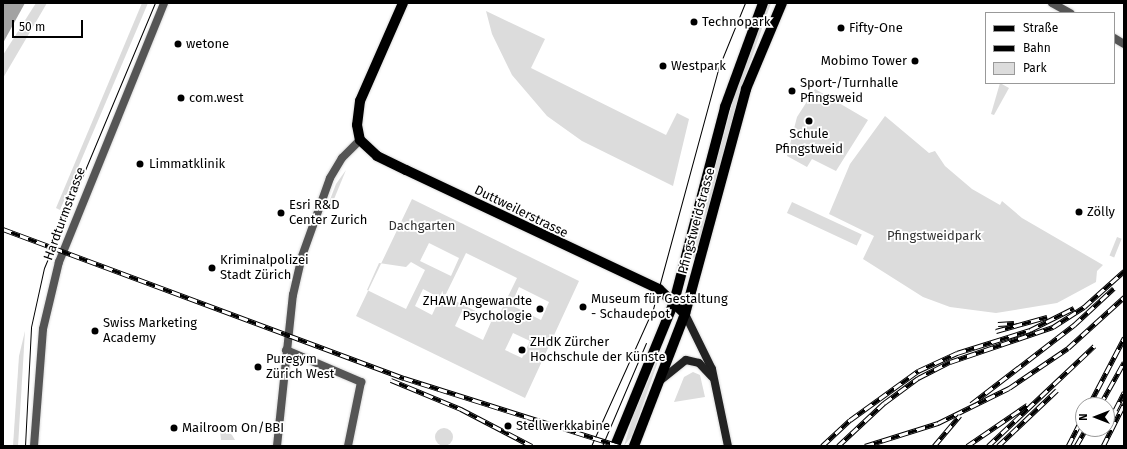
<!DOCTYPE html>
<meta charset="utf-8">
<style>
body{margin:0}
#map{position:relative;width:1127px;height:449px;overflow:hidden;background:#fff;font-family:"Fira Sans",sans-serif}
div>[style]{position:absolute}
.green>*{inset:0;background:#dcdcdc;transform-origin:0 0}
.round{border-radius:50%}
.water>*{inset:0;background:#a3a3a3}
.roads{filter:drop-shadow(0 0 1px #dbdbdb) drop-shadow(0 0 1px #dbdbdb)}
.street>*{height:8px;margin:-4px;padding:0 4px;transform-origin:4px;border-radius:4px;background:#555}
.secondary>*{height:8px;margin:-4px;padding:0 4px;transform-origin:4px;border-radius:4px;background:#222}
.primary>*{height:10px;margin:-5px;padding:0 5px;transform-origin:5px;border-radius:5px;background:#000}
.tram>*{height:1px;margin:-0.5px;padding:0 0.5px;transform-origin:0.5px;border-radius:0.5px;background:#000}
.rail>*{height:4.5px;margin-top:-2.25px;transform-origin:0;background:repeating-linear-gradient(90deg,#fff 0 9px,#000 0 18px);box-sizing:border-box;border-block:1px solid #000}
.dots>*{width:11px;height:11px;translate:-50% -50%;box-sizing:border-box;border:2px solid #fff;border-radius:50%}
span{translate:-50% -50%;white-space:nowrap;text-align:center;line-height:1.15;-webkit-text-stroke:3.5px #fff;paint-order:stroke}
.poi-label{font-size:13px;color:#000}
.left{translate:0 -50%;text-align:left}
.right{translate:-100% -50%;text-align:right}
.street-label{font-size:13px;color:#000}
.park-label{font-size:13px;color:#333}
.frame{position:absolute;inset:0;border:4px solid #000;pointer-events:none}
.legend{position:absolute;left:985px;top:12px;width:130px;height:72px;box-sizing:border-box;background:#fff;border:1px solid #999;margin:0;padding:5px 7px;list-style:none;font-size:12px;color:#000}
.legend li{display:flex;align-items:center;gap:8px;height:20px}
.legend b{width:20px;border:1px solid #999}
.north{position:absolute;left:1075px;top:397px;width:40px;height:40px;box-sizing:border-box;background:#fff;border:1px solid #999;border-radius:50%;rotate:270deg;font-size:11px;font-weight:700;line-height:16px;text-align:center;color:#000}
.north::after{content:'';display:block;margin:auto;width:14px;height:18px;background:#000;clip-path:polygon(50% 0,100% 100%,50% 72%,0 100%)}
.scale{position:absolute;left:12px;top:20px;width:71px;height:18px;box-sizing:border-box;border:2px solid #000;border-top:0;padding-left:5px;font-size:12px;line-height:14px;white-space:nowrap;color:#000;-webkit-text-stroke:3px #fff;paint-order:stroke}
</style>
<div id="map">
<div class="green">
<i style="clip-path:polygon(36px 3px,47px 3px,3px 78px,3px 55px)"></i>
<i style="clip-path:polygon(142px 3px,148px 3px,60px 210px,56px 208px)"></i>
<i style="clip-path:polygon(767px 3px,771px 3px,740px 91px,695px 258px,691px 257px,739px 78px)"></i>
<i style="clip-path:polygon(486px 11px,545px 39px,531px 68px,666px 135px,677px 113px,689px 119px,673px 186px,582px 141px,547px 116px,512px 75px,492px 34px)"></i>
<i style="clip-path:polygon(1000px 83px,1009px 88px,994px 115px,991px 114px)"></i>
<i style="clip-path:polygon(815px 89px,868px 120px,836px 171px,812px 159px,807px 167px,787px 156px,797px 117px)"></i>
<i style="clip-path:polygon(885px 116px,929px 153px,935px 151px,945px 166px,972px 189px,1000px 205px,1002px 201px,1022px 218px,1103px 265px,1097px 271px,1096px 282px,1057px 303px,996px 313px,950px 307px,923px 297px,863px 259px,874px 236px,829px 214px,850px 164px)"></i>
<i style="clip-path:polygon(346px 170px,332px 204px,328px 205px,336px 184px)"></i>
<i style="clip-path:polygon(evenodd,412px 199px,579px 281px,525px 398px,356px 316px,412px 199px,429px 243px,459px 258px,451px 276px,420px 261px,429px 243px,412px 199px,466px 253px,517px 278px,496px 321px,445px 296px,466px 253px,412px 199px,411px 262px,425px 270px,406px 309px,367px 290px,379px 263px,406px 267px,411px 262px,412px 199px,519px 287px,549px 302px,541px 320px,511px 305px,519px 287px,412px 199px,423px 289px,440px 298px,432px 315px,415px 306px,423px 289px,412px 199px,463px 309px,491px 322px,483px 340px,455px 326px,463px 309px,412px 199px,513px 333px,530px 341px,522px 358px,505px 350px,513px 333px)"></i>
<i style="left:792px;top:202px;width:77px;height:12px;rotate:25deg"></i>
<i style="left:1117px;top:237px;width:5px;height:20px;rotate:22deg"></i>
<i style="clip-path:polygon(25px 331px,18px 446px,13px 446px,19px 356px)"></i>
<i style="clip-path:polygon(663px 347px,632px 436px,624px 446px,633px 416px)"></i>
<i style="clip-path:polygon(693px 372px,700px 375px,705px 397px,674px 402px,684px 377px)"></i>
<i class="round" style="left:435px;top:428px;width:18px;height:18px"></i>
<i style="clip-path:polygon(224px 429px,232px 435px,235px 440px,221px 440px,220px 430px)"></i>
</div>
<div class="water">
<i style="clip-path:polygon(3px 3px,25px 3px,3px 43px)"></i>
</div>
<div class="roads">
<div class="street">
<i style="left:1052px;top:3px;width:21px;rotate:29deg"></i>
<i style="left:1114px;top:38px;width:12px;rotate:31deg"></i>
<i style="left:286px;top:350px;width:82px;rotate:23.1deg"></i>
<i style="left:361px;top:382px;width:65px;rotate:101.5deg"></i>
<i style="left:34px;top:446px;width:117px;rotate:-85.6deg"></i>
<i style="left:43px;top:329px;width:69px;rotate:-76.6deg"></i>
<i style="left:59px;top:262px;width:279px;rotate:-67.9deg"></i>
<i style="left:277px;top:446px;width:152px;rotate:-84deg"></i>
<i style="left:293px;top:295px;width:37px;rotate:-77deg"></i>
<i style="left:301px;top:259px;width:86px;rotate:-70.3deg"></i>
<i style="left:330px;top:178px;width:23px;rotate:-59deg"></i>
<i style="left:342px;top:158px;width:25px;rotate:-45deg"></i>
</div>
<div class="secondary">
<i style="left:685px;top:314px;width:61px;rotate:63.9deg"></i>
<i style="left:712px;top:369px;width:79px;rotate:78.3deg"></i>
<i style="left:661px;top:380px;width:32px;rotate:-39deg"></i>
<i style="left:686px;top:360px;width:13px;rotate:13deg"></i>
<i style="left:699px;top:363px;width:19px;rotate:47deg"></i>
</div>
<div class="primary">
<i style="left:403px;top:3px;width:107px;rotate:113.7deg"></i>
<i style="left:360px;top:101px;width:24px;rotate:97deg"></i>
<i style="left:357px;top:125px;width:15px;rotate:79deg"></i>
<i style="left:360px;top:140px;width:23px;rotate:43deg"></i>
<i style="left:377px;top:156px;width:32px;rotate:26deg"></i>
<i style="left:406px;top:170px;width:280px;rotate:25.2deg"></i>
<i style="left:659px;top:289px;width:36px;rotate:44deg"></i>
<i style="left:615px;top:446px;width:156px;rotate:-67.7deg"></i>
<i style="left:674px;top:302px;width:202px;rotate:-75.3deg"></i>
<i style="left:725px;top:107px;width:111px;rotate:-69.9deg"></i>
<i style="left:634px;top:446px;width:142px;rotate:-68.9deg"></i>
<i style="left:685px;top:314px;width:233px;rotate:-74.8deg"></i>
<i style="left:746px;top:89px;width:93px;rotate:-67.3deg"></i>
</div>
</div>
<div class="tram">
<i style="left:25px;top:446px;width:119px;rotate:-87.1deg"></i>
<i style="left:31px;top:327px;width:60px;rotate:-77.6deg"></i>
<i style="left:44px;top:268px;width:287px;rotate:-67.3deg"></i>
<i style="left:591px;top:446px;width:150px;rotate:-65.7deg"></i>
<i style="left:653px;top:309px;width:249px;rotate:-74.8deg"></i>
<i style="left:718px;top:69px;width:71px;rotate:-67.8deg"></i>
<i style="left:602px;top:446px;width:112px;rotate:-66.9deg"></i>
</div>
<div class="rail">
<i style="left:3px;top:229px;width:428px;rotate:20.4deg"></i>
<i style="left:404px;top:378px;width:226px;rotate:17.5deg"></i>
<i style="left:998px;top:324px;width:16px;rotate:-4deg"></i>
<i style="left:996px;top:331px;width:53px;rotate:-15.4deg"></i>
<i style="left:391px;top:380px;width:76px;rotate:22.5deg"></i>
<i style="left:461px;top:409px;width:80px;rotate:27.5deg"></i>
<i style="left:971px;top:404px;width:130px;rotate:-37.5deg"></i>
<i style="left:1074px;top:325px;width:54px;rotate:-42.8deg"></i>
<i style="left:1089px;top:405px;width:76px;rotate:-62.4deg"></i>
<i style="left:1100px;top:405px;width:49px;rotate:-60.8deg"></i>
<i style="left:1115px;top:410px;width:20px;rotate:-63deg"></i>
<i style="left:822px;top:446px;width:38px;rotate:-43deg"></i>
<i style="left:850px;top:420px;width:84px;rotate:-35.8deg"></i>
<i style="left:918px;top:371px;width:43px;rotate:-24.8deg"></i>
<i style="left:957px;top:353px;width:77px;rotate:-17.5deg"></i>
<i style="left:1030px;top:330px;width:49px;rotate:-26.6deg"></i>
<i style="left:838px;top:446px;width:63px;rotate:-43.1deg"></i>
<i style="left:884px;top:403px;width:42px;rotate:-36.3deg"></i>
<i style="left:918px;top:378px;width:36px;rotate:-27deg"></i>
<i style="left:950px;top:362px;width:109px;rotate:-18.8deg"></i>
<i style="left:1053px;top:327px;width:37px;rotate:-33deg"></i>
<i style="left:1084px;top:307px;width:54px;rotate:-42deg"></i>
<i style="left:865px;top:446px;width:77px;rotate:-17.5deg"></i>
<i style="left:938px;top:423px;width:79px;rotate:-26.2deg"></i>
<i style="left:1009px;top:388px;width:71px;rotate:-34.1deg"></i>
<i style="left:1068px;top:348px;width:76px;rotate:-42.3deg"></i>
<i style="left:934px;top:446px;width:40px;rotate:-50deg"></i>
<i style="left:967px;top:446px;width:73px;rotate:-34.3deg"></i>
<i style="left:988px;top:446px;width:146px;rotate:-43.3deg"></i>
<i style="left:998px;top:446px;width:81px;rotate:-43.5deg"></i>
<i style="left:1068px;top:446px;width:33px;rotate:-63deg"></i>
<i style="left:1076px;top:446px;width:20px;rotate:-60deg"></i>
<i style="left:1103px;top:446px;width:47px;rotate:-63.4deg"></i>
</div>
<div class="dots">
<i style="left:694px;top:22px;background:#000"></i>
<i style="left:841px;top:28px;background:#000"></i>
<i style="left:178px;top:44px;background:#000"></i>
<i style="left:915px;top:61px;background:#000"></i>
<i style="left:663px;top:66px;background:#000"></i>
<i style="left:792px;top:91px;background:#000"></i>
<i style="left:181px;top:98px;background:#000"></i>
<i style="left:809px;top:121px;background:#000"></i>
<i style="left:140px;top:164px;background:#000"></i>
<i style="left:1079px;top:212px;background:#000"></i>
<i style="left:281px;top:213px;background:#000"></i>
<i style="left:212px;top:268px;background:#000"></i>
<i style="left:583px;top:307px;background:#000"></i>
<i style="left:540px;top:309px;background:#000"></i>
<i style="left:95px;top:331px;background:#000"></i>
<i style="left:522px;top:350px;background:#000"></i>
<i style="left:258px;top:367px;background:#000"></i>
<i style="left:508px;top:426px;background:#000"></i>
<i style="left:174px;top:428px;background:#000"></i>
</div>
<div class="poi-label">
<span class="left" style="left:702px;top:22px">Technopark</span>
<span class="left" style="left:849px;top:28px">Fifty-One</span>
<span class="left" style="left:186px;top:44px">wetone</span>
<span class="right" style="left:907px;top:61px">Mobimo Tower</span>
<span class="left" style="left:671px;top:66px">Westpark</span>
<span class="left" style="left:800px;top:91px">Sport-/Turnhalle<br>Pfingsweid</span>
<span class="left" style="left:189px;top:98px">com.west</span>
<span style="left:809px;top:142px">Schule<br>Pfingstweid</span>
<span class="left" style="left:149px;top:164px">Limmatklinik</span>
<span class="left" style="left:289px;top:213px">Esri R&amp;D<br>Center Zurich</span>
<span class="left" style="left:1087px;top:212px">Zölly</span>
<span class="left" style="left:220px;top:268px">Kriminalpolizei<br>Stadt Zürich</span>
<span class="left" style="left:591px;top:307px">Museum für Gestaltung<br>- Schaudepot</span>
<span class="right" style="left:532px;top:309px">ZHAW Angewandte<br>Psychologie</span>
<span class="left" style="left:103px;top:331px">Swiss Marketing<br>Academy</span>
<span class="left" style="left:530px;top:350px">ZHdK Zürcher<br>Hochschule der Künste</span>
<span class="left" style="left:266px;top:367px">Puregym<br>Zürich West</span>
<span class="left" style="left:516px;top:426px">Stellwerkkabine</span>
<span class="left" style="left:182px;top:428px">Mailroom On/BBI</span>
</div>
<div class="street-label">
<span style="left:521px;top:212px;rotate:26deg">Duttweilerstrasse</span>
<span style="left:65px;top:214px;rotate:-70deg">Hardturmstrasse</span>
<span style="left:697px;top:221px;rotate:-75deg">Pfingstweidstrasse</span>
</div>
<div class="park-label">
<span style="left:422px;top:226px">Dachgarten</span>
<span style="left:934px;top:236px">Pfingstweidpark</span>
</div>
<div class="frame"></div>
<ul class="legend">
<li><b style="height:5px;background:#000"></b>Straße</li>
<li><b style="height:5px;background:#000"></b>Bahn</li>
<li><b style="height:11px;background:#dcdcdc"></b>Park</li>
</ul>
<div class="north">N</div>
<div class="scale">50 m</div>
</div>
